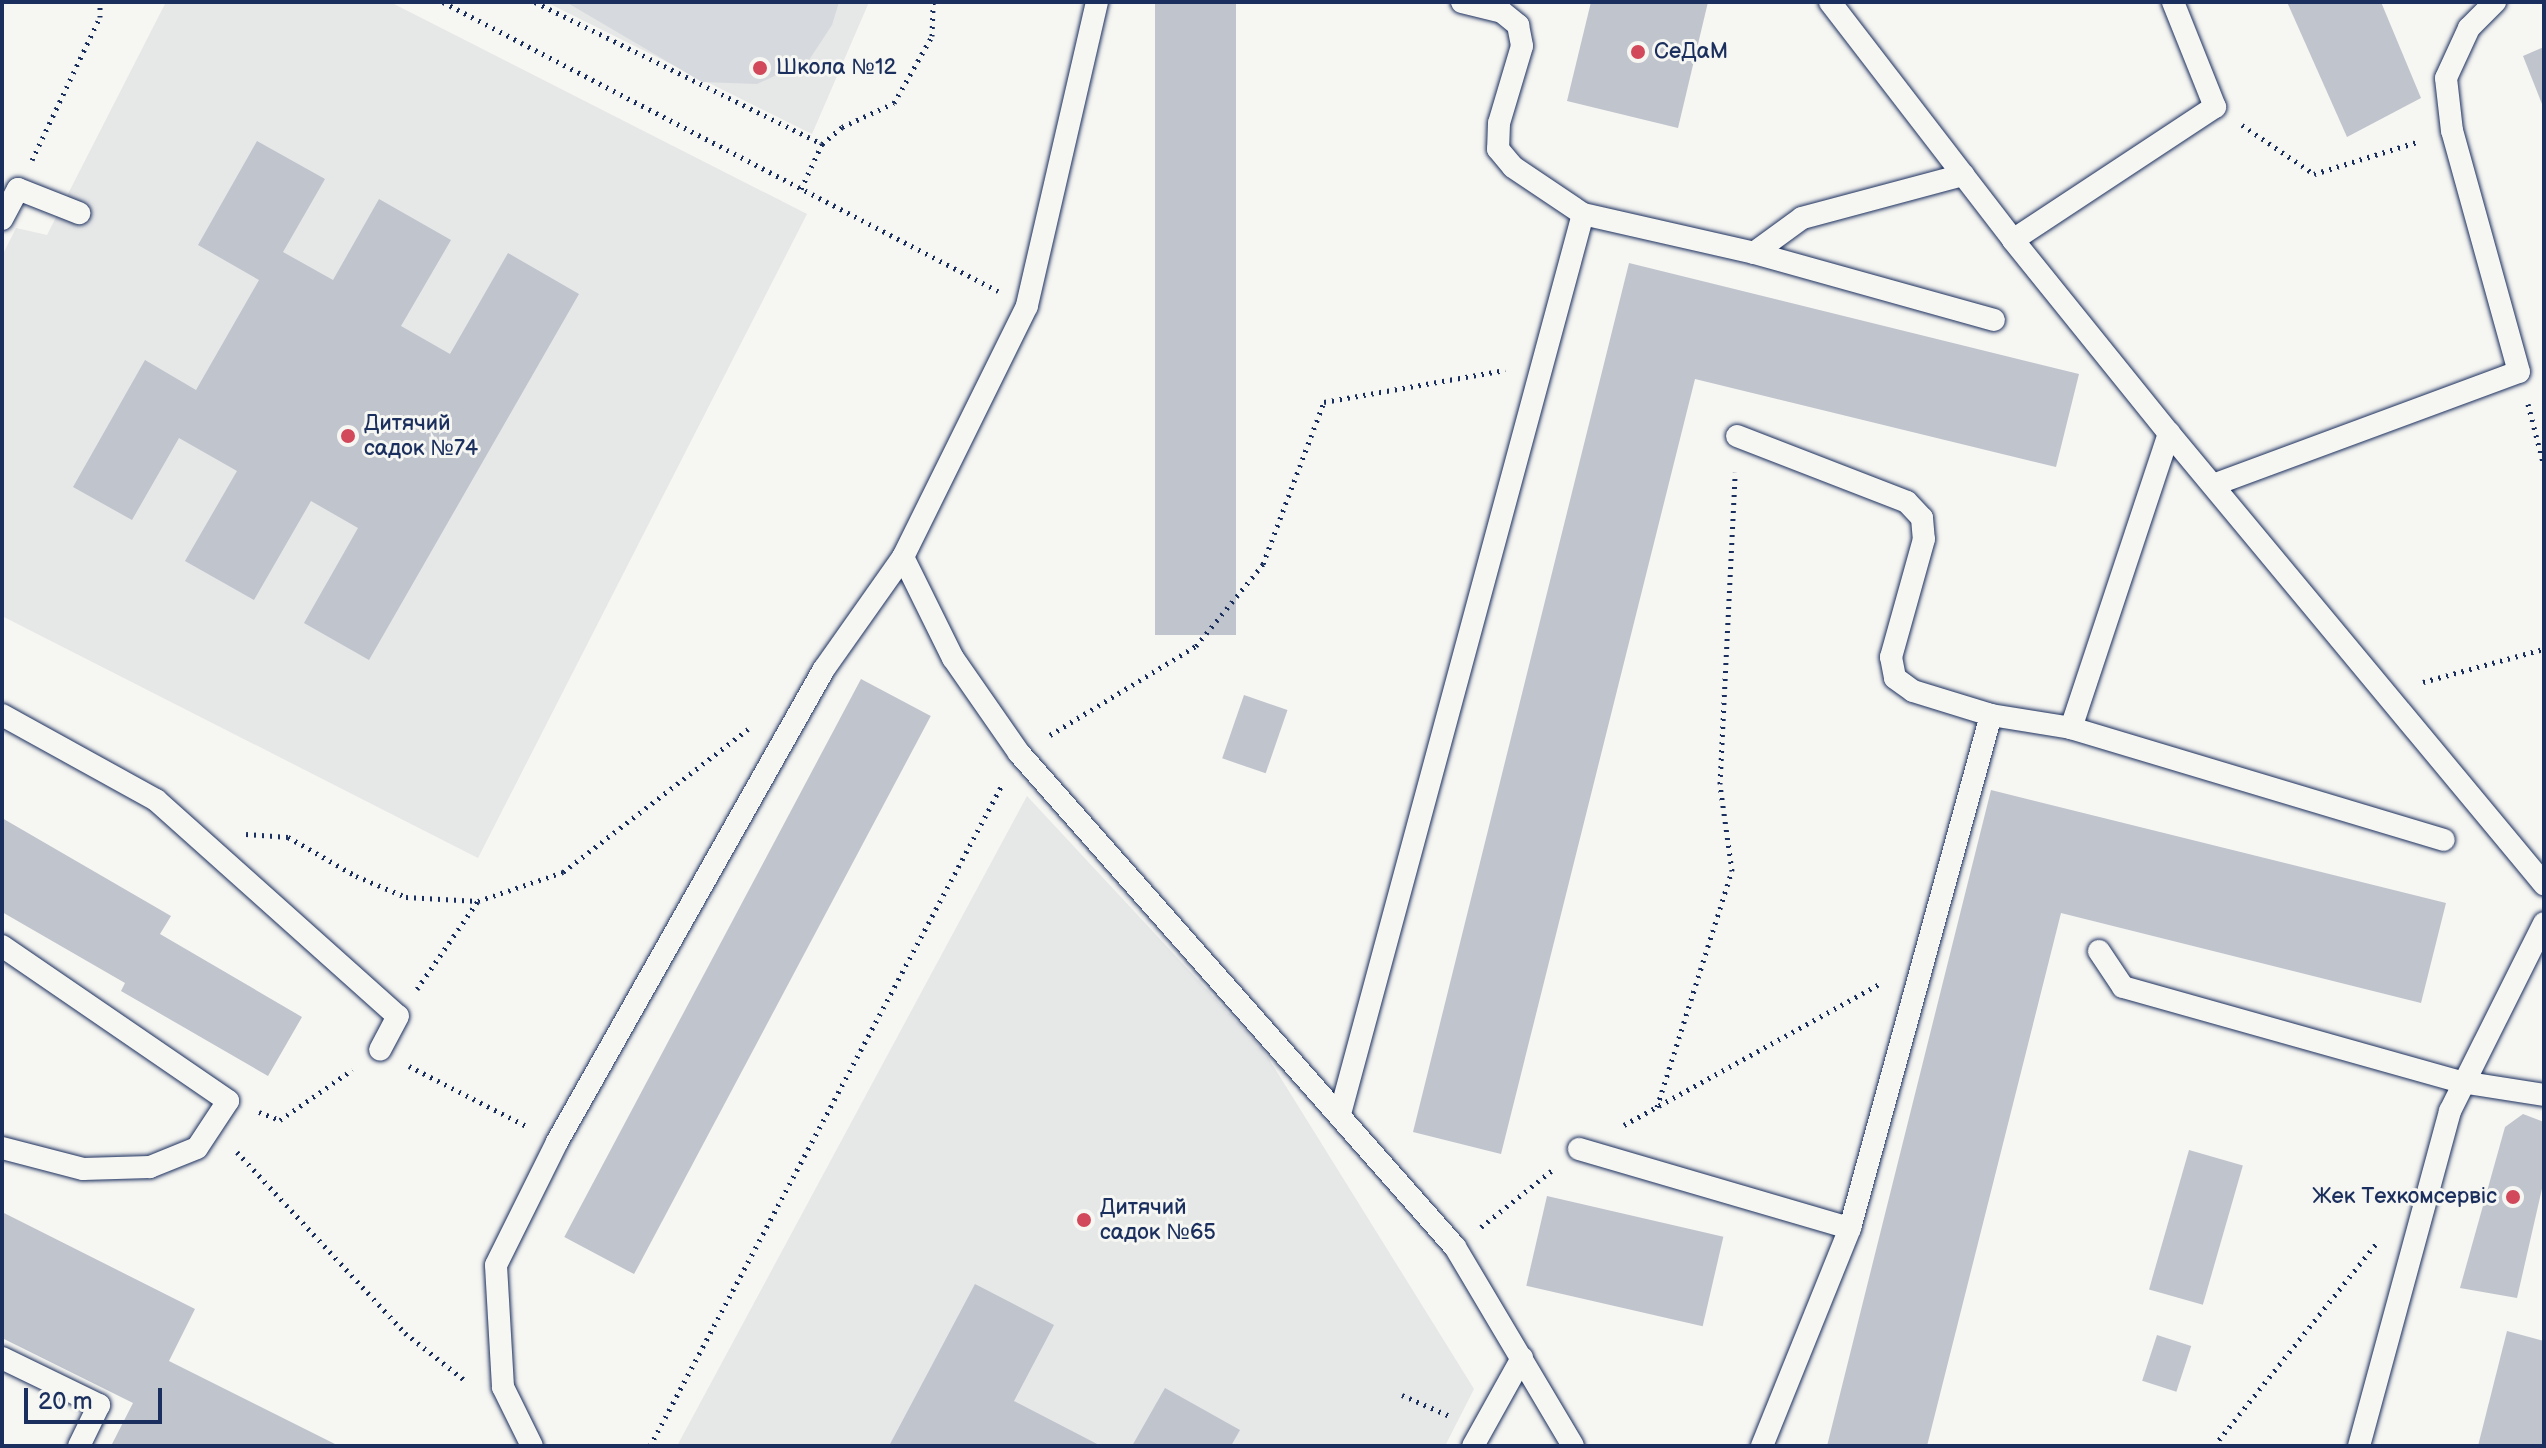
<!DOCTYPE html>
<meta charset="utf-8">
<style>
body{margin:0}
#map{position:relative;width:2546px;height:1448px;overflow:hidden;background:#f6f6f2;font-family:"Balsamiq Sans",sans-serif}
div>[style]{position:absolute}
.built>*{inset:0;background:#e6e7e7}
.green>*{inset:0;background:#d6d9dd}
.building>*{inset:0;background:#c0c4cd;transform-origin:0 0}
.path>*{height:5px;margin-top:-2.5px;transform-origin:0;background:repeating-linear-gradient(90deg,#1b2f5e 0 2px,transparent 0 8px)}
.roads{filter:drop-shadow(0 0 2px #1b2f5e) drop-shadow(0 0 2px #1b2f5e)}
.lane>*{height:22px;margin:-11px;padding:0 11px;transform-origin:11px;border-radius:11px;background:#f6f6f2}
.dots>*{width:22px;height:22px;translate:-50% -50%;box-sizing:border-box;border:4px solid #f6f6f2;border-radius:50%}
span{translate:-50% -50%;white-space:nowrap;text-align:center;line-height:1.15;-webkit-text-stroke:6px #f6f6f2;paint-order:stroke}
.poi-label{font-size:22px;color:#1b2f5e}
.left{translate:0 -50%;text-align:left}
.right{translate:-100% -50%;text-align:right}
.frame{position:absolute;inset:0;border:4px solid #1b2f5e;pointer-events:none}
.scale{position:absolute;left:24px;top:1388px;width:138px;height:36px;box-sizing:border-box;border:4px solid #1b2f5e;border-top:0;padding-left:10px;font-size:24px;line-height:28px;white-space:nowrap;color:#1b2f5e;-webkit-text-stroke:6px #f6f6f2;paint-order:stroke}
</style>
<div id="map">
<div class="built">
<i style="clip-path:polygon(166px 2px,390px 2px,807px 214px,478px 858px,2px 616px,2px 256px,16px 228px,47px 235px)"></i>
<i style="clip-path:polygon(546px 2px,869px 2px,812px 134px)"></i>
<i style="clip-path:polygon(1027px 796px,1264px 1051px,1474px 1389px,1445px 1446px,677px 1446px)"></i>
</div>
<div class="green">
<i style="clip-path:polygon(566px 2px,839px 2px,832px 25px,809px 60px,757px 84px,702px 82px)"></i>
</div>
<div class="building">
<i style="left:1155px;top:2px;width:81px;height:633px"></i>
<i style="clip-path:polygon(1591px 2px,1708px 2px,1678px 128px,1567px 101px)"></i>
<i style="clip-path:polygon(2287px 2px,2381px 2px,2421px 98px,2347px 137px)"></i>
<i style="clip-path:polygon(2544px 47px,2544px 109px,2523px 56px)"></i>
<i style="clip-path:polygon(257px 141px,325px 179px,283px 252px,333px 280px,379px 199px,451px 240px,401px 326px,450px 354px,508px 253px,579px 294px,369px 660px,304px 623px,358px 528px,311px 501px,254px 600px,185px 561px,237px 471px,179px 438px,132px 520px,73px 487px,145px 360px,196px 390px,259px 280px,198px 245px)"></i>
<i style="clip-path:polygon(1629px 263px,2079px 374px,2056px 467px,1695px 379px,1501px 1154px,1413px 1132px)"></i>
<i style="left:861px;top:679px;width:79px;height:632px;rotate:28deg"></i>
<i style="left:1244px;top:695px;width:46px;height:67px;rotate:19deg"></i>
<i style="clip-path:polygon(1991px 790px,2446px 903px,2421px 1003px,2061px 913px,1927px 1446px,1827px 1446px)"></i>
<i style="clip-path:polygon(2px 818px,171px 916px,160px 934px,302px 1017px,268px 1076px,121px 991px,125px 983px,2px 912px)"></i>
<i style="clip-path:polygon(2523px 1114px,2544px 1122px,2544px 1180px,2517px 1298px,2460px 1288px,2505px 1127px)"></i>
<i style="left:2189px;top:1150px;width:56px;height:145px;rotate:16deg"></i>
<i style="left:1547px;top:1196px;width:181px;height:92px;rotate:13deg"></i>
<i style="clip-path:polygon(2px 1212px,195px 1309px,169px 1361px,339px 1446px,111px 1446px,133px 1403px,2px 1338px)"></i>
<i style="clip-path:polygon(975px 1284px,1054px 1325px,1014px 1401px,1101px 1446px,889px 1446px)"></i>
<i style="clip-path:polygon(2507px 1331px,2544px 1341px,2544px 1446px,2478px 1446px)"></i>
<i style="left:2157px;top:1335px;width:36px;height:48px;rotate:18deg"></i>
<i style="clip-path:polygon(1165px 1388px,1240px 1430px,1231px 1446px,1132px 1446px)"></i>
</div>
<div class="path">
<i style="left:443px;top:2px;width:626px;rotate:27.51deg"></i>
<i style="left:535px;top:2px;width:320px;rotate:26.3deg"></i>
<i style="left:822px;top:144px;width:26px;rotate:-40deg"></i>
<i style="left:842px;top:127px;width:57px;rotate:-24.8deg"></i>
<i style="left:894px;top:103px;width:77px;rotate:-60.4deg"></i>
<i style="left:932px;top:36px;width:34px;rotate:-88deg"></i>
<i style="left:2242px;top:125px;width:87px;rotate:34.2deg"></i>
<i style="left:2314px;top:174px;width:111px;rotate:-17.3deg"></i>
<i style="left:32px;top:160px;width:158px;rotate:-64.6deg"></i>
<i style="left:100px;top:17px;width:15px;rotate:-90deg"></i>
<i style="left:801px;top:189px;width:50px;rotate:-65deg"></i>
<i style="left:2528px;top:404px;width:64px;rotate:75.5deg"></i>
<i style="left:2423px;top:682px;width:125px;rotate:-15.3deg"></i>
<i style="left:1050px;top:735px;width:171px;rotate:-31.4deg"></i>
<i style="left:1196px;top:646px;width:106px;rotate:-50.7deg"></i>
<i style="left:1263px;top:564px;width:173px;rotate:-69.4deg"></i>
<i style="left:1324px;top:402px;width:184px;rotate:-10deg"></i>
<i style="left:246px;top:834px;width:42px;rotate:4.1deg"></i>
<i style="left:288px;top:837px;width:78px;rotate:29.8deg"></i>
<i style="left:356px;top:876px;width:54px;rotate:22.8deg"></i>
<i style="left:406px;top:897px;width:72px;rotate:3.2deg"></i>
<i style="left:478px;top:901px;width:90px;rotate:-18.8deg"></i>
<i style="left:563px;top:872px;width:234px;rotate:-37.7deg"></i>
<i style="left:417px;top:989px;width:107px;rotate:-55.3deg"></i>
<i style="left:409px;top:1066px;width:134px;rotate:27.1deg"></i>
<i style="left:1657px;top:1107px;width:248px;rotate:-72.4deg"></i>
<i style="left:1732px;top:871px;width:88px;rotate:-97.9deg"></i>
<i style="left:1720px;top:784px;width:312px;rotate:-87.2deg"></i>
<i style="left:259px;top:1112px;width:22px;rotate:21deg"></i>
<i style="left:280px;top:1120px;width:88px;rotate:-34.8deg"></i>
<i style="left:1624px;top:1125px;width:294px;rotate:-28.9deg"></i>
<i style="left:237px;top:1152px;width:247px;rotate:47.1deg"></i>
<i style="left:405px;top:1333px;width:79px;rotate:38.3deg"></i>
<i style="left:1481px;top:1227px;width:95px;rotate:-38.6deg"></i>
<i style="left:1402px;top:1395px;width:55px;rotate:23.7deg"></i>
<i style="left:650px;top:1446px;width:751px;rotate:-61.97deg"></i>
<i style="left:2214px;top:1446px;width:259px;rotate:-51.3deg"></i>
</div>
<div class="roads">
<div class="lane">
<i style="left:1097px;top:2px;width:312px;rotate:103deg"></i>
<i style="left:1027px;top:306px;width:280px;rotate:116.3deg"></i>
<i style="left:903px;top:557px;width:113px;rotate:63.7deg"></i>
<i style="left:953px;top:658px;width:116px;rotate:55.2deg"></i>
<i style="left:1019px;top:753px;width:659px;rotate:48.57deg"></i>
<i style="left:1455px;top:1247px;width:231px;rotate:59.3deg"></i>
<i style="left:1462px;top:2px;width:41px;rotate:14deg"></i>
<i style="left:1502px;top:12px;width:21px;rotate:39deg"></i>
<i style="left:1518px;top:25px;width:21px;rotate:79deg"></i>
<i style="left:1522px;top:46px;width:80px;rotate:106.6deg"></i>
<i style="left:1499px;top:123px;width:26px;rotate:92deg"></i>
<i style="left:1498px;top:149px;width:23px;rotate:50deg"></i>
<i style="left:1513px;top:167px;width:84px;rotate:33.9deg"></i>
<i style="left:1830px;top:2px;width:300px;rotate:52.4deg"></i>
<i style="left:2013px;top:240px;width:248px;rotate:51.1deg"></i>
<i style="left:2169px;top:433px;width:587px;rotate:50.26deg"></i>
<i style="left:2px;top:219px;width:34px;rotate:-62deg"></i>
<i style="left:18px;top:189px;width:66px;rotate:21.5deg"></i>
<i style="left:2013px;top:240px;width:242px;rotate:-33.4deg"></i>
<i style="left:2215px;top:107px;width:113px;rotate:-111.8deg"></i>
<i style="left:1754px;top:253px;width:59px;rotate:-36.1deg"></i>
<i style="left:1802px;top:218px;width:167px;rotate:-15deg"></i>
<i style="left:1737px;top:436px;width:182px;rotate:21.2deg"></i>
<i style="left:1907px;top:502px;width:22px;rotate:47deg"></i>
<i style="left:1922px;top:518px;width:21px;rotate:85deg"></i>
<i style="left:1924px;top:539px;width:123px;rotate:105.6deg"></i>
<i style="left:1891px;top:657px;width:21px;rotate:79deg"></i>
<i style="left:1895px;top:678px;width:22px;rotate:36deg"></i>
<i style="left:1913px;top:691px;width:82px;rotate:17.1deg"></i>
<i style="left:2213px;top:485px;width:326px;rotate:-20.3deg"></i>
<i style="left:2519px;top:372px;width:250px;rotate:-105.5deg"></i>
<i style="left:2452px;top:131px;width:53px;rotate:-96.5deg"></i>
<i style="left:2446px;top:78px;width:55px;rotate:-65.3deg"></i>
<i style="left:2469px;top:28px;width:37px;rotate:-45deg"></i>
<i style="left:2px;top:715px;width:176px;rotate:28.9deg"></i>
<i style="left:156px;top:800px;width:324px;rotate:41.8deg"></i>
<i style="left:398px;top:1016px;width:38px;rotate:118deg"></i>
<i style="left:2071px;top:728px;width:311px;rotate:-71.6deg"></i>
<i style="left:2px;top:946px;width:274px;rotate:34.4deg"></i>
<i style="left:228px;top:1101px;width:56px;rotate:123.4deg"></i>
<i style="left:197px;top:1148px;width:51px;rotate:158deg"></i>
<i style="left:150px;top:1167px;width:67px;rotate:178.3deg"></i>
<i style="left:83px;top:1169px;width:84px;rotate:-165.5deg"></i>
<i style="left:2099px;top:951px;width:43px;rotate:56.3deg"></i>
<i style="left:2123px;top:987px;width:352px;rotate:15.7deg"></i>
<i style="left:2462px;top:1082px;width:83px;rotate:9deg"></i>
<i style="left:1340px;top:1114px;width:932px;rotate:-74.89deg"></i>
<i style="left:1583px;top:214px;width:175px;rotate:12.8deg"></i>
<i style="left:1754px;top:253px;width:249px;rotate:15.6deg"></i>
<i style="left:1579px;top:1149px;width:282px;rotate:16.3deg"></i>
<i style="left:2px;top:1358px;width:108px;rotate:25.9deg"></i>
<i style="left:99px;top:1405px;width:46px;rotate:116deg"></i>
<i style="left:532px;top:1446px;width:66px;rotate:-116.2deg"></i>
<i style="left:503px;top:1387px;width:122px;rotate:-93.3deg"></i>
<i style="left:496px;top:1265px;width:137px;rotate:-63.6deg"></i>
<i style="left:557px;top:1142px;width:543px;rotate:-60.56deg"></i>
<i style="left:824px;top:669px;width:137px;rotate:-54.8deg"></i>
<i style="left:1473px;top:1446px;width:101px;rotate:-60.9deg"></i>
<i style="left:1762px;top:1446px;width:235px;rotate:-68deg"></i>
<i style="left:1850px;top:1228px;width:532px;rotate:-74.63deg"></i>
<i style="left:1991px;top:715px;width:81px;rotate:9.2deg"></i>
<i style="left:2071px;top:728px;width:389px;rotate:16.7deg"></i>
<i style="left:2359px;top:1446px;width:347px;rotate:-74.8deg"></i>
<i style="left:2450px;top:1111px;width:210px;rotate:-63.4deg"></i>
</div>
</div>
<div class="dots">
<i style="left:1638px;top:52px;background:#d1495b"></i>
<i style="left:760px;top:68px;background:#d1495b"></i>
<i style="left:348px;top:436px;background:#d1495b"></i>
<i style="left:2513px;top:1197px;background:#d1495b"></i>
<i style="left:1084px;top:1220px;background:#d1495b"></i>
</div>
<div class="poi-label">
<span class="left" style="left:1654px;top:52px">СеДаМ</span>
<span class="left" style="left:776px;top:68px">Школа №12</span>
<span class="left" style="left:364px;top:436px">Дитячий<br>садок №74</span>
<span class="right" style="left:2497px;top:1197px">Жек Техкомсервіс</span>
<span class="left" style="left:1100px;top:1220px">Дитячий<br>садок №65</span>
</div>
<div class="frame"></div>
<div class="scale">20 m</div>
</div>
